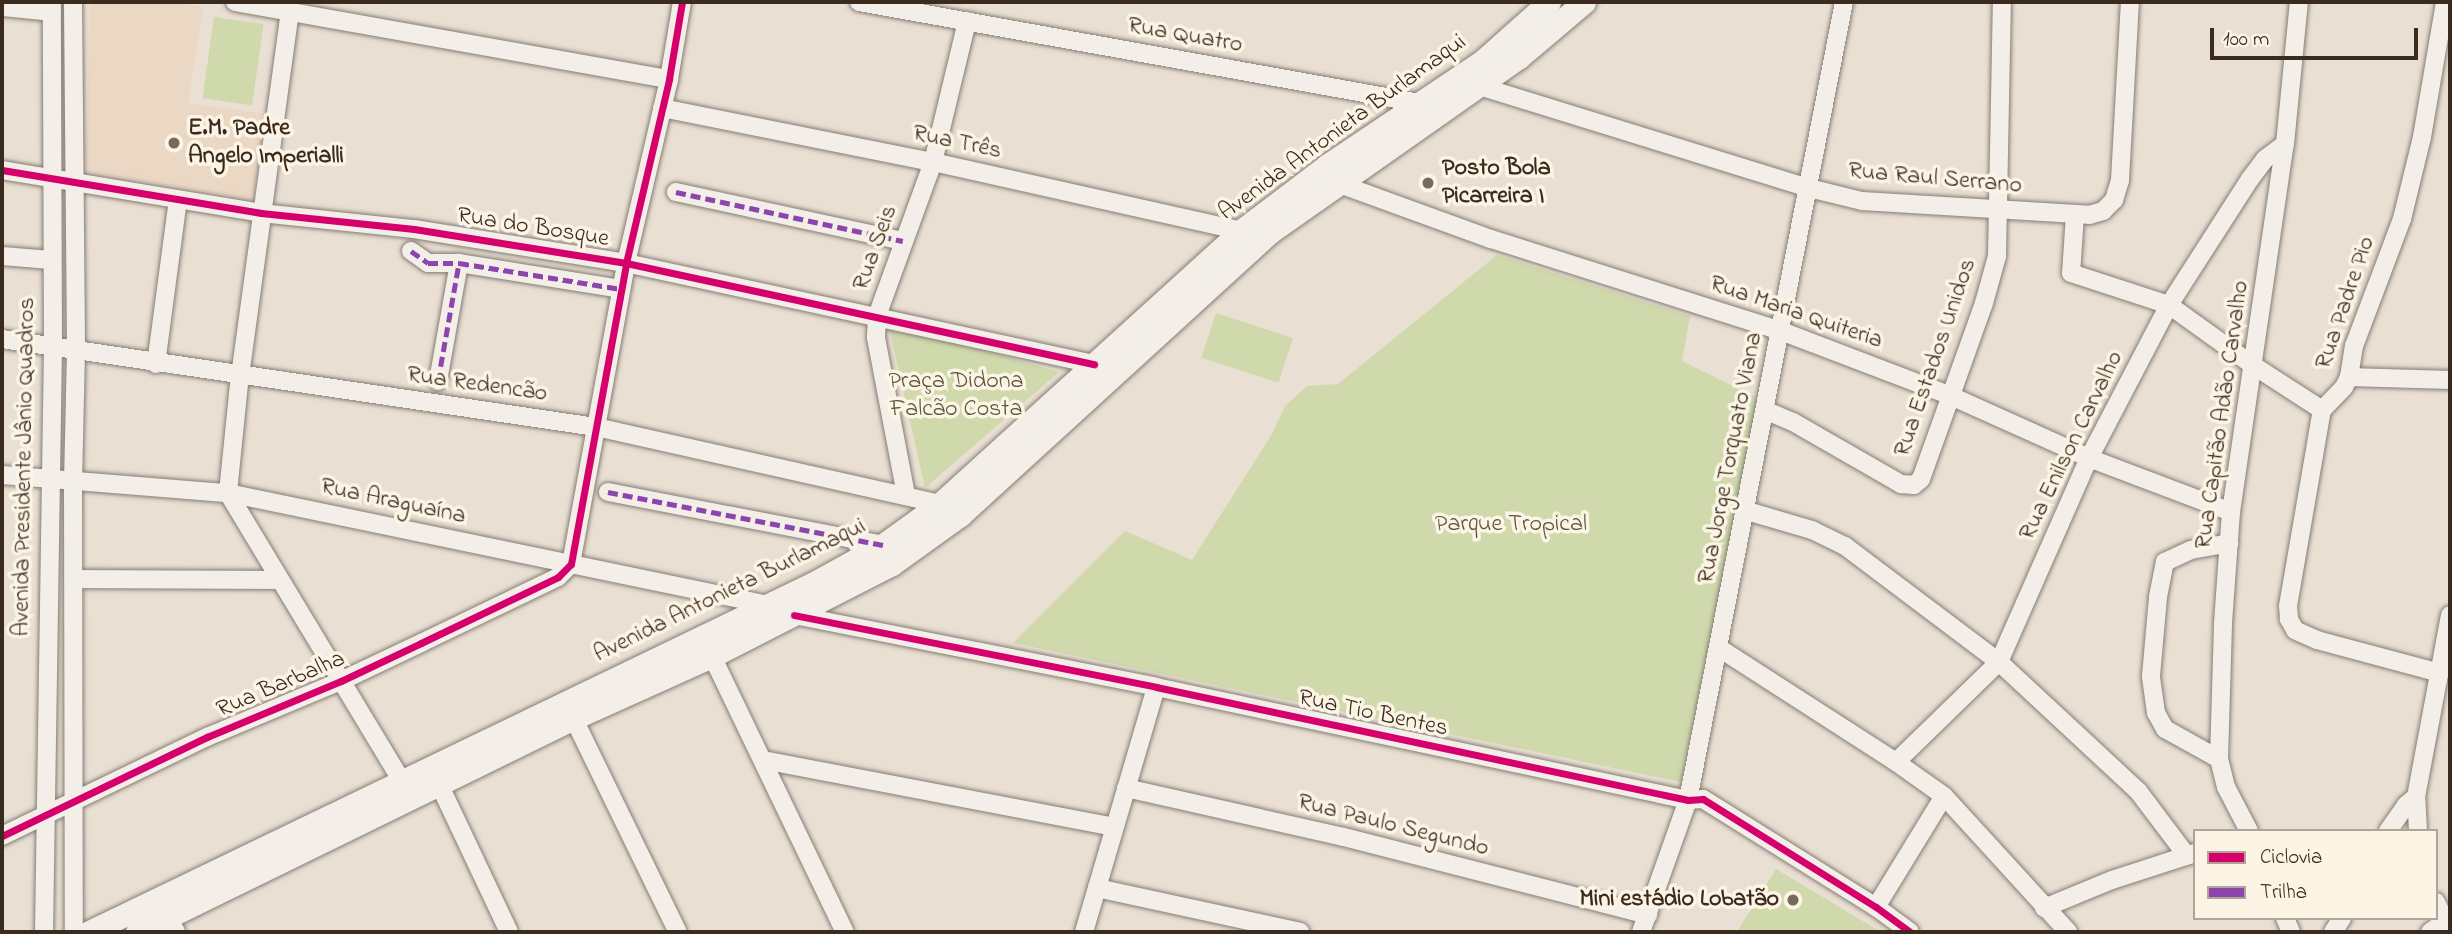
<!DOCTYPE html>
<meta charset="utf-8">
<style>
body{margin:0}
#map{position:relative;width:2452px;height:934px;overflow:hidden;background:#e9dfd3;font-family:"Indie Flower",sans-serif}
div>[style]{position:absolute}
.built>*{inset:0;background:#ead7c4}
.green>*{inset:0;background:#cfd9ac;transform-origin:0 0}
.roads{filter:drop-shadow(0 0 2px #847d74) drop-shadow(0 0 2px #847d74)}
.minor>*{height:18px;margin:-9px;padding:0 9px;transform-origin:9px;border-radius:9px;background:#f3efe8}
.major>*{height:23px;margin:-11.5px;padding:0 11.5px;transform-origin:11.5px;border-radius:11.5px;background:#f3efe8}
.quiet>*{height:5px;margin-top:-2.5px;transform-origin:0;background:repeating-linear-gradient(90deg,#8e44ad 0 10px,transparent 0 15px)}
.cycleway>*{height:7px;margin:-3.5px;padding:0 3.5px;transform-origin:3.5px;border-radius:3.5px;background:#d6006c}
.dots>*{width:19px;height:19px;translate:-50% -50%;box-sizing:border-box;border:4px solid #fcf5e5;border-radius:50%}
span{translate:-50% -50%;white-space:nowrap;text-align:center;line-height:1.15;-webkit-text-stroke:7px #fcf5e5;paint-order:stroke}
.street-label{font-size:24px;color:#3b2a1e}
.poi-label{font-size:24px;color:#3b2a1e;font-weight:700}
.left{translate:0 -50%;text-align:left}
.right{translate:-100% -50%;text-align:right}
.park-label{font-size:24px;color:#5a543a}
.frame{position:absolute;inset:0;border:4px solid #3b2a1e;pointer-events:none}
.legend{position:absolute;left:2193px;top:829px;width:245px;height:91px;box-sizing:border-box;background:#fcf5e5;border:2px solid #afa495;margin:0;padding:9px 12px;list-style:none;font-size:21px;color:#3b2a1e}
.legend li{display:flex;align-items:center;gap:14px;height:35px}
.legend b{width:35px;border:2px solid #afa495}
.scale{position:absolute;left:2210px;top:28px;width:208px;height:32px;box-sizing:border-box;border:4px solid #3b2a1e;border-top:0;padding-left:9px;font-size:21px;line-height:24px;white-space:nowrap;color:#3b2a1e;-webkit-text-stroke:5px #fcf5e5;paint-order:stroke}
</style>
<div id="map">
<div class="built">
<i style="clip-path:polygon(90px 2px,171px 2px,203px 7px,188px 103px,266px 114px,253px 200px,86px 172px)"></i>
</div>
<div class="green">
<i style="left:214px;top:17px;width:50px;height:82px;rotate:8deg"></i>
<i style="clip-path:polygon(1497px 255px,1690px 316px,1682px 361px,1759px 399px,1681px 782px,1013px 643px,1125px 531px,1192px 560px,1272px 434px,1285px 406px,1307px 386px,1338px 384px)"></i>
<i style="left:1216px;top:313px;width:81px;height:47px;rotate:18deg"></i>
<i style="clip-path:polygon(888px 323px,1059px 372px,925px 488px)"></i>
<i style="clip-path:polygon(1776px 869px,1881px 932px,1737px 932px)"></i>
</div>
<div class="roads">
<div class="minor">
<i style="left:73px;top:2px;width:349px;rotate:89.5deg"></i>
<i style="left:76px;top:351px;width:128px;rotate:91.3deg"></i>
<i style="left:73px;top:479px;width:453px;rotate:89.9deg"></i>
<i style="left:235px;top:2px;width:441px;rotate:10.1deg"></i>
<i style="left:859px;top:2px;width:569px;rotate:10.22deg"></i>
<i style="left:2px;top:7px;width:50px;rotate:5.7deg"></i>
<i style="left:290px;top:11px;width:366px;rotate:97.8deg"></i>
<i style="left:240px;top:374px;width:120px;rotate:95.8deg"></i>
<i style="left:228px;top:493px;width:336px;rotate:58.9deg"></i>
<i style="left:1479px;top:86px;width:345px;rotate:17.2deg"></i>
<i style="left:1809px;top:188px;width:55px;rotate:13.8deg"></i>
<i style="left:1862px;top:201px;width:227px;rotate:3.5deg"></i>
<i style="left:2089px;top:215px;width:15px;rotate:-16deg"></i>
<i style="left:2103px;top:211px;width:16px;rotate:-45deg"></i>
<i style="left:2114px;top:200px;width:21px;rotate:-73deg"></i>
<i style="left:2120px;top:180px;width:178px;rotate:-86.8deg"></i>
<i style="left:662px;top:108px;width:276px;rotate:11.3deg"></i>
<i style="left:933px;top:162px;width:316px;rotate:12.6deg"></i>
<i style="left:2px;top:170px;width:263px;rotate:9.4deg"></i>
<i style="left:261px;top:213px;width:154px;rotate:6deg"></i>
<i style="left:414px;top:229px;width:215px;rotate:9.1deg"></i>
<i style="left:626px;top:263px;width:479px;rotate:12.2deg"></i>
<i style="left:1337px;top:183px;width:164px;rotate:20deg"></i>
<i style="left:1491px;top:239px;width:304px;rotate:17.6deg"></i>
<i style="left:1781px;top:331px;width:182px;rotate:20.9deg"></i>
<i style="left:1951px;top:396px;width:151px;rotate:24.2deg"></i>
<i style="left:2089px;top:458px;width:152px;rotate:20.8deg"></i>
<i style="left:676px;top:192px;width:232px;rotate:12.2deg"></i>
<i style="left:2075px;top:215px;width:58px;rotate:93.9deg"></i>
<i style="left:2071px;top:273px;width:103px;rotate:18.1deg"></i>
<i style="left:2169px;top:305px;width:101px;rotate:35.7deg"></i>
<i style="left:2251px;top:364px;width:85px;rotate:32.9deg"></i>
<i style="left:411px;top:251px;width:21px;rotate:35deg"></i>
<i style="left:428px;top:263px;width:31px"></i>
<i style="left:459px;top:263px;width:164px;rotate:9.1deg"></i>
<i style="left:2px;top:256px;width:49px;rotate:4.7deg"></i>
<i style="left:2px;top:339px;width:600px;rotate:8.43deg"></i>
<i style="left:596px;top:427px;width:353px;rotate:12.6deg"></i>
<i style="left:156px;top:364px;width:165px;rotate:-82.4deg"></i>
<i style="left:2349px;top:377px;width:101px;rotate:1.7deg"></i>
<i style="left:438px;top:381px;width:120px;rotate:-79.9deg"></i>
<i style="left:1767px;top:411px;width:28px;rotate:23deg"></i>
<i style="left:1793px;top:422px;width:125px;rotate:29.9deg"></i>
<i style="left:1901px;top:484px;width:13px;rotate:4deg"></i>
<i style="left:1914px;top:485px;width:9px;rotate:-41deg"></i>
<i style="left:1921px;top:479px;width:187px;rotate:-70.3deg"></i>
<i style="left:1984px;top:303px;width:49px;rotate:-74.5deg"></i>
<i style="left:1997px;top:256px;width:254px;rotate:-88.9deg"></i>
<i style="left:2px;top:475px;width:227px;rotate:4.6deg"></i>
<i style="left:228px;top:493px;width:552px;rotate:11.7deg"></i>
<i style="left:608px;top:492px;width:280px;rotate:10.9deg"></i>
<i style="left:906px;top:495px;width:161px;rotate:-100.8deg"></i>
<i style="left:876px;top:337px;width:21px;rotate:-87deg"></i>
<i style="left:877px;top:316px;width:164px;rotate:-70deg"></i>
<i style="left:933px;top:162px;width:145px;rotate:-76.4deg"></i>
<i style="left:1747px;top:511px;width:68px;rotate:16.3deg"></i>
<i style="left:1812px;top:530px;width:37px;rotate:26deg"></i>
<i style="left:1845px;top:546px;width:193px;rotate:37deg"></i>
<i style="left:1999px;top:662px;width:190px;rotate:42.9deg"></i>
<i style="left:2138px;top:791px;width:81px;rotate:53deg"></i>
<i style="left:74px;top:579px;width:205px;rotate:0.3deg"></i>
<i style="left:794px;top:615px;width:369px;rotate:11.2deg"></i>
<i style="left:1156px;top:687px;width:544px;rotate:11.99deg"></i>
<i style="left:1688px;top:800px;width:15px;rotate:-4deg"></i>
<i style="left:1703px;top:799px;width:204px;rotate:32deg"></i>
<i style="left:1876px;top:907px;width:42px;rotate:36.3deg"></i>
<i style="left:1719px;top:648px;width:211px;rotate:32.8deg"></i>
<i style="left:1896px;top:762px;width:59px;rotate:35.3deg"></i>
<i style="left:1944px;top:796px;width:184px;rotate:47.6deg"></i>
<i style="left:712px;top:656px;width:306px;rotate:64.3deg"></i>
<i style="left:2440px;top:673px;width:127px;rotate:-165deg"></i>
<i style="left:2317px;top:640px;width:24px;rotate:-156deg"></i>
<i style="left:2295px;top:630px;width:13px;rotate:-119deg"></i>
<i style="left:2289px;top:619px;width:13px;rotate:-94deg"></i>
<i style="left:2288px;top:606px;width:199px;rotate:-80.2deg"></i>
<i style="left:2322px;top:410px;width:32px;rotate:-46deg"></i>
<i style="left:2344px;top:387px;width:11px;rotate:-63deg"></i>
<i style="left:2349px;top:377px;width:31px;rotate:-81deg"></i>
<i style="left:2354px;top:346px;width:136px;rotate:-69.3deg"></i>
<i style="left:2402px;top:219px;width:84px;rotate:-76.3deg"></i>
<i style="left:2422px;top:137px;width:137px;rotate:-80.3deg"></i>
<i style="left:569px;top:709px;width:248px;rotate:64deg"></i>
<i style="left:2219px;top:759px;width:62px;rotate:-150.9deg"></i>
<i style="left:2165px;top:729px;width:18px;rotate:-119deg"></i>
<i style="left:2156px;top:713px;width:37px;rotate:-98deg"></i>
<i style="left:2151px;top:676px;width:79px;rotate:-84.9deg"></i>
<i style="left:2158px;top:597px;width:36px;rotate:-79deg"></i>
<i style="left:2165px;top:562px;width:29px;rotate:-25deg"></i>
<i style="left:2191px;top:550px;width:39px;rotate:-10deg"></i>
<i style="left:763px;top:760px;width:356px;rotate:10.8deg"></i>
<i style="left:1896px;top:762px;width:144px;rotate:-44.2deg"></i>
<i style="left:1999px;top:662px;width:223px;rotate:-66.2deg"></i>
<i style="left:2089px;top:458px;width:173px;rotate:-62.4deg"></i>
<i style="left:2169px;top:305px;width:150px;rotate:-57.3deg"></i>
<i style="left:2250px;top:179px;width:25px;rotate:-53deg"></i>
<i style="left:2265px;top:159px;width:25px;rotate:-37deg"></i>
<i style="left:440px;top:786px;width:161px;rotate:64.7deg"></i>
<i style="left:1126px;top:788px;width:223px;rotate:12.7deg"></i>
<i style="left:1344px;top:837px;width:314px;rotate:14.4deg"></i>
<i style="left:2249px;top:831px;width:50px;rotate:-117.6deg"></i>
<i style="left:2226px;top:787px;width:29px;rotate:-104deg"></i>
<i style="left:2219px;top:759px;width:136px;rotate:-88.3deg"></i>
<i style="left:2223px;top:623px;width:111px;rotate:-85.9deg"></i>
<i style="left:2231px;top:512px;width:372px;rotate:-81.7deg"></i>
<i style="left:2285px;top:144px;width:143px;rotate:-84.4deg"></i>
<i style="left:2388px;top:831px;width:32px;rotate:-55deg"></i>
<i style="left:2406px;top:805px;width:13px;rotate:-39deg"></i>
<i style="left:2418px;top:831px;width:34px;rotate:-93deg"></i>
<i style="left:2416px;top:797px;width:185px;rotate:-79.4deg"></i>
<i style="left:2px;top:836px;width:228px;rotate:-25.8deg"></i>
<i style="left:207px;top:737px;width:145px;rotate:-22.7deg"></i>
<i style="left:341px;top:681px;width:89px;rotate:-25.4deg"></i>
<i style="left:421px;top:643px;width:152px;rotate:-25.7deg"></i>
<i style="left:558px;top:577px;width:18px;rotate:-45deg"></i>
<i style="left:571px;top:564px;width:306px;rotate:-79.6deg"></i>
<i style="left:626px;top:263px;width:189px;rotate:-76.8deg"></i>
<i style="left:669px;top:79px;width:78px;rotate:-80.4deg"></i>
<i style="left:1097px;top:888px;width:208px;rotate:12.2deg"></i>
<i style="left:2436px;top:902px;width:33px;rotate:65deg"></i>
<i style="left:1876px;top:907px;width:130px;rotate:-58.5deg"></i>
<i style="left:2044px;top:908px;width:74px;rotate:-22.4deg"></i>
<i style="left:2112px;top:880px;width:87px;rotate:-18deg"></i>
<i style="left:168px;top:918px;width:16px;rotate:60deg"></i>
<i style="left:2285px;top:918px;width:15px;rotate:67deg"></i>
<i style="left:44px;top:932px;width:585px;rotate:-89.12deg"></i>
<i style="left:53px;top:347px;width:345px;rotate:-90.2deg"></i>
<i style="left:1084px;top:932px;width:255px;rotate:-73.6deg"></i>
<i style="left:1641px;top:932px;width:140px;rotate:-70.4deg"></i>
<i style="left:1688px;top:800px;width:813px;rotate:-78.94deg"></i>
<i style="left:2333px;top:932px;width:17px;rotate:-57deg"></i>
<i style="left:2430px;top:932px;width:24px;rotate:-35deg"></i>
</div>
<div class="major">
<i style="left:89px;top:932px;width:802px;rotate:-25.7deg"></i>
<i style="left:812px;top:584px;width:81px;rotate:-28.8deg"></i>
<i style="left:883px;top:545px;width:70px;rotate:-35.7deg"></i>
<i style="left:940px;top:504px;width:406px;rotate:-42.2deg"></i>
<i style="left:1241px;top:231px;width:109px;rotate:-37.2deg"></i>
<i style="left:1328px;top:165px;width:188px;rotate:-33.9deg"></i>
<i style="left:1484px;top:60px;width:87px;rotate:-41.7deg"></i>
<i style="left:137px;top:932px;width:487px;rotate:-26.1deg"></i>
<i style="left:574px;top:718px;width:151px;rotate:-24.2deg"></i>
<i style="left:712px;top:656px;width:202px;rotate:-27.1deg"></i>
<i style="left:892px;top:564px;width:84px;rotate:-35.8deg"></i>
<i style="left:960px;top:515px;width:420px;rotate:-42.4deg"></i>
<i style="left:1270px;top:232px;width:304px;rotate:-35.1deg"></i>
<i style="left:1519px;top:57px;width:85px;rotate:-40.2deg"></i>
</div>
</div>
<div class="quiet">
<i style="left:676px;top:192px;width:232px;rotate:12.2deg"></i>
<i style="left:411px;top:251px;width:21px;rotate:35deg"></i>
<i style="left:428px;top:263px;width:31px"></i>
<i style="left:459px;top:263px;width:164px;rotate:9.1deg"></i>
<i style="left:438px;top:381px;width:120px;rotate:-79.9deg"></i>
<i style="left:608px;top:492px;width:280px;rotate:10.9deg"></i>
</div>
<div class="cycleway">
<i style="left:2px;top:170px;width:263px;rotate:9.4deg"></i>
<i style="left:261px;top:213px;width:154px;rotate:6deg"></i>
<i style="left:414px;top:229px;width:215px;rotate:9.1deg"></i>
<i style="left:626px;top:263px;width:479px;rotate:12.2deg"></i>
<i style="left:794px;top:615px;width:369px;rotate:11.2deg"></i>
<i style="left:1156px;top:687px;width:544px;rotate:11.99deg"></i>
<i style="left:1688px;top:800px;width:15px;rotate:-4deg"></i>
<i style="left:1703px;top:799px;width:204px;rotate:32deg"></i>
<i style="left:1876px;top:907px;width:42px;rotate:36.3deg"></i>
<i style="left:2px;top:836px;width:228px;rotate:-25.8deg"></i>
<i style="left:207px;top:737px;width:145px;rotate:-22.7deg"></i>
<i style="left:341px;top:681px;width:89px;rotate:-25.4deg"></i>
<i style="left:421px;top:643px;width:152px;rotate:-25.7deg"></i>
<i style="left:558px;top:577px;width:18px;rotate:-45deg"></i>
<i style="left:571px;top:564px;width:306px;rotate:-79.6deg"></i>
<i style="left:626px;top:263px;width:189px;rotate:-76.8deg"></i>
<i style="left:669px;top:79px;width:78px;rotate:-80.4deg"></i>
</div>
<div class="dots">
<i style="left:174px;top:143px;background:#78695d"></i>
<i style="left:1428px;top:183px;background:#78695d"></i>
<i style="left:1793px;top:900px;background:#78695d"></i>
</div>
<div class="street-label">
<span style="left:1185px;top:36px;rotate:10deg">Rua Quatro</span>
<span style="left:1343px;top:128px;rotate:-36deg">Avenida Antonieta Burlamaqui</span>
<span style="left:957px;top:143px;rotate:12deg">Rua Três</span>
<span style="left:1935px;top:179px;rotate:5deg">Rua Raul Serrano</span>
<span style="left:533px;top:228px;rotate:9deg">Rua do Bosque</span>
<span style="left:876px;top:248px;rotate:-70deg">Rua Seis</span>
<span style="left:2346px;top:303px;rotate:-71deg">Rua Padre Pio</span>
<span style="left:1796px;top:313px;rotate:19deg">Rua Maria Quiteria</span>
<span style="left:1936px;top:358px;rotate:-71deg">Rua Estados Unidos</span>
<span style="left:477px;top:385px;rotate:8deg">Rua Redencão</span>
<span style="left:2223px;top:415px;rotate:-82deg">Rua Capitão Adão Carvalho</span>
<span style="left:2072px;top:446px;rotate:-64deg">Rua Enilson Carvalho</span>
<span style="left:1731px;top:458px;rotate:-79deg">Rua Jorge Torquato Viana</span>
<span style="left:25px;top:467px;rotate:-89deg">Avenida Presidente Jânio Quadros</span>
<span style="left:393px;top:502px;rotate:12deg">Rua Araguaína</span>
<span style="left:730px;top:591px;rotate:-26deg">Avenida Antonieta Burlamaqui</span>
<span style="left:281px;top:685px;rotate:-23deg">Rua Barbalha</span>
<span style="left:1373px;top:714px;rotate:12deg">Rua Tio Bentes</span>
<span style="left:1393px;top:826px;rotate:14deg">Rua Paulo Segundo</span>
</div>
<div class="poi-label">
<span class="left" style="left:188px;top:143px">E.M. Padre<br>Angelo Imperialli</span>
<span class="left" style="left:1442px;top:183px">Posto Bola<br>Picarreira I</span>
<span class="right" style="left:1779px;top:900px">Mini estádio Lobatão</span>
</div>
<div class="park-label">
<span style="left:956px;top:396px">Praça Didona<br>Falcão Costa</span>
<span style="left:1511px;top:525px">Parque Tropical</span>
</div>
<div class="frame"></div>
<ul class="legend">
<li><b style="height:9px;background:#d6006c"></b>Ciclovia</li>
<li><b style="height:9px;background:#8e44ad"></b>Trilha</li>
</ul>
<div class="scale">100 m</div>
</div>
